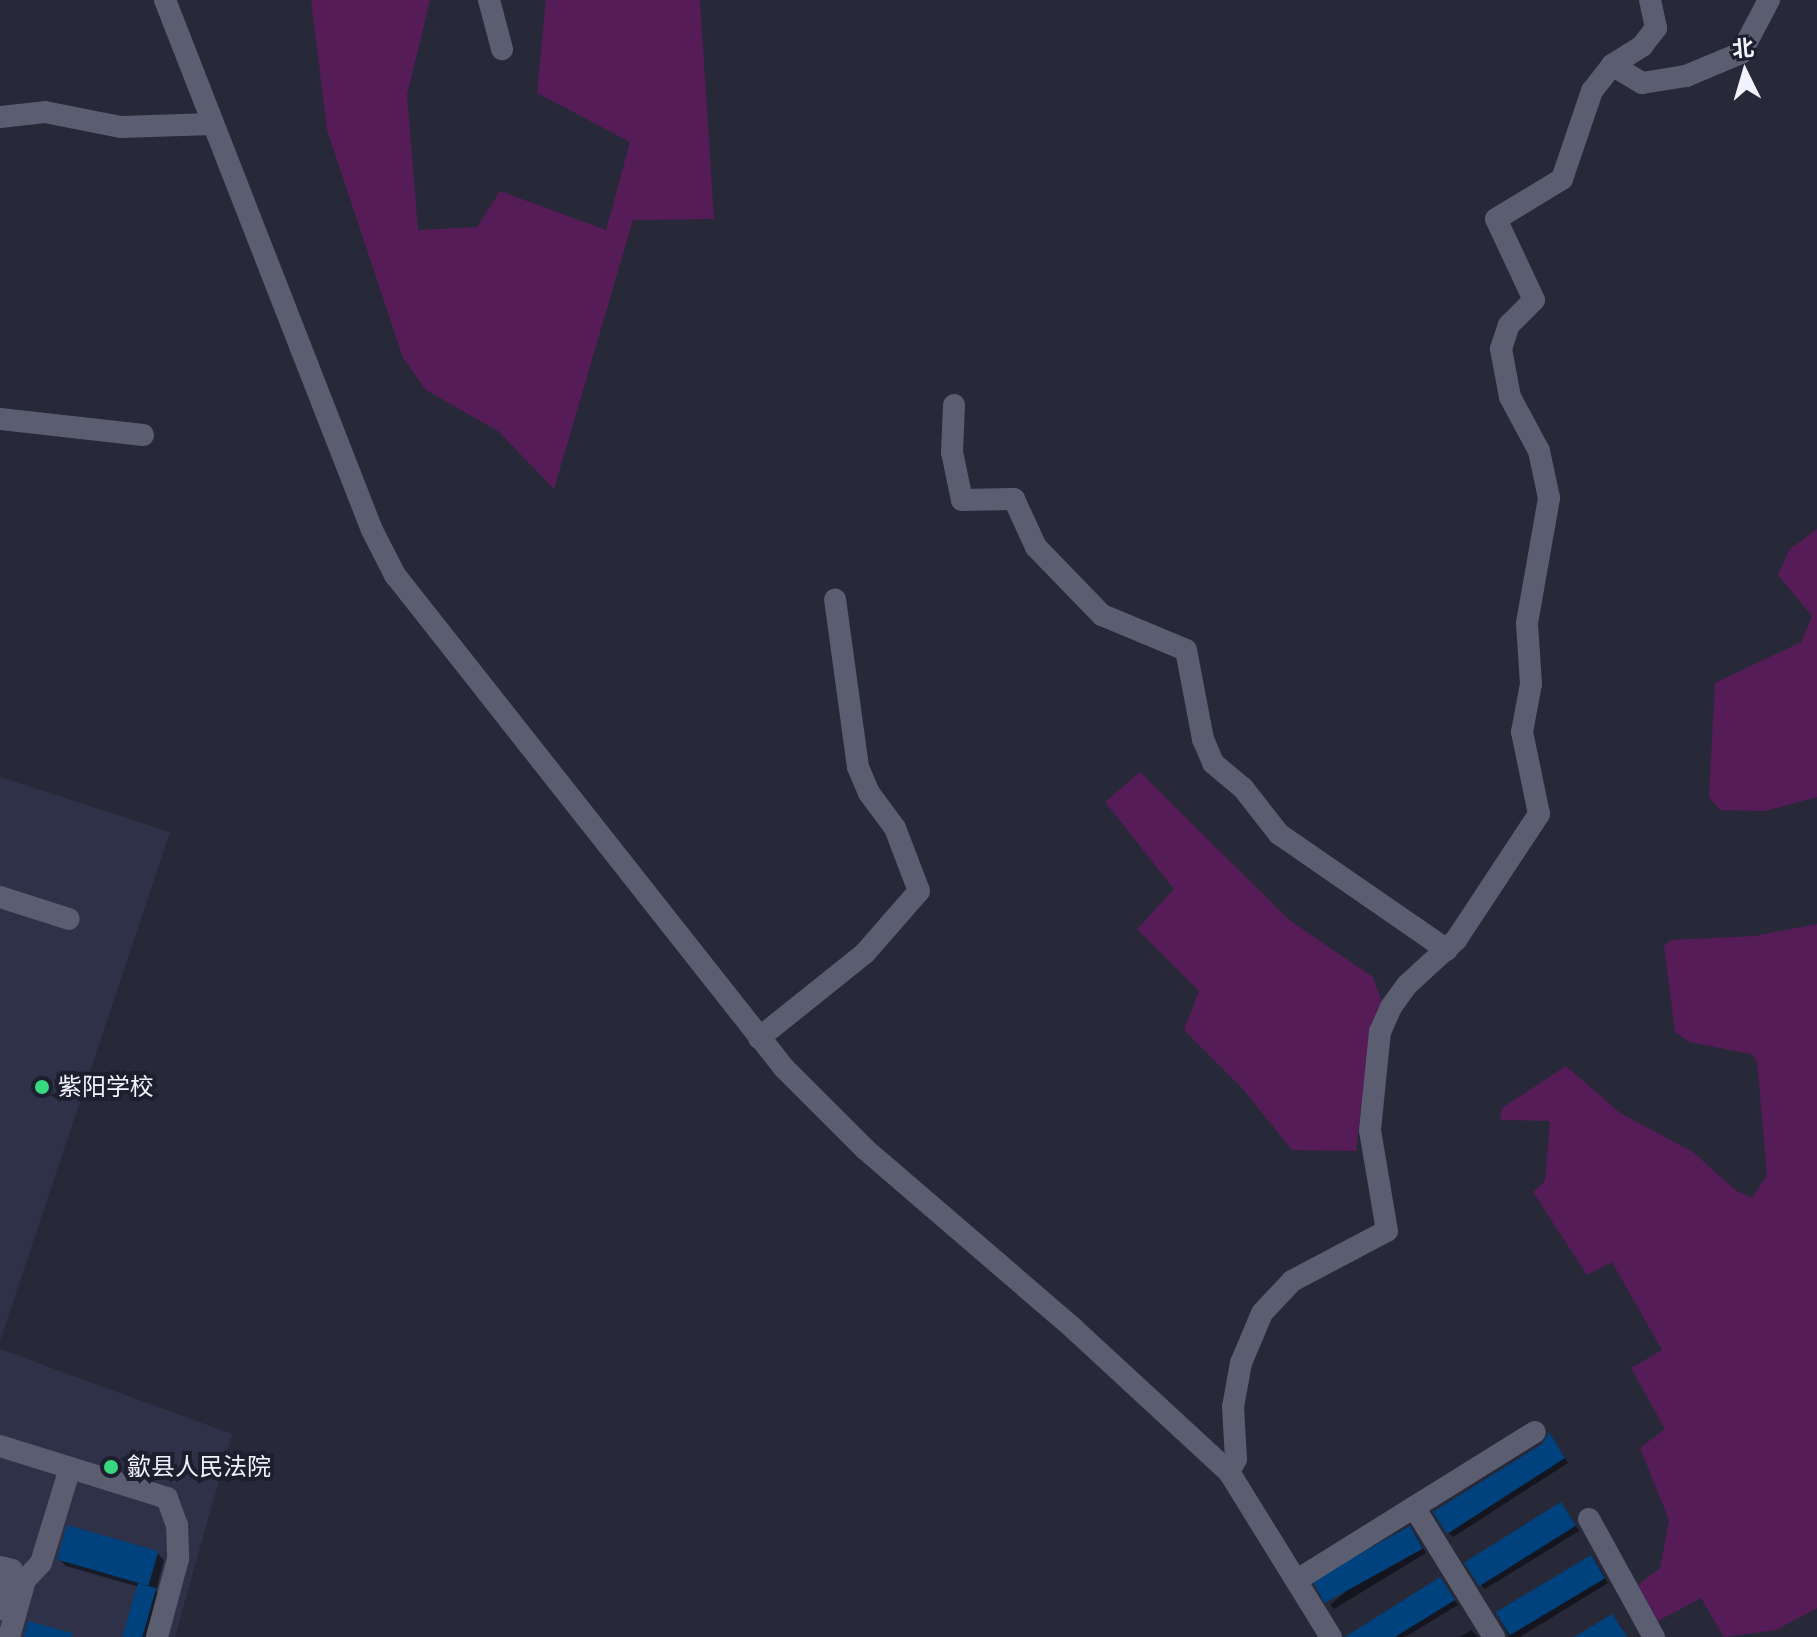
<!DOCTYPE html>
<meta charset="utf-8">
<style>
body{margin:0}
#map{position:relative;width:1817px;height:1637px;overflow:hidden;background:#272939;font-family:"IBM Plex Sans","Noto Sans SC",sans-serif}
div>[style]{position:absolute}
.built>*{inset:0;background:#2e3147}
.green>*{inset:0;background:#551c57}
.shadow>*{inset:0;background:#0007}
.building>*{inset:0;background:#00427d;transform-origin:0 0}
.minor>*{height:22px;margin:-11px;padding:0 11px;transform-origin:11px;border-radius:11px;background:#5b5e70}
.dots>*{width:22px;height:22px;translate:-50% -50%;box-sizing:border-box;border:4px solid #1d1f2f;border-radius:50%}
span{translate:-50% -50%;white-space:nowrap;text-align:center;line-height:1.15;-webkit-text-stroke:8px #1d1f2f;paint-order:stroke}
.poi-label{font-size:24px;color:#f1f3fe}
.left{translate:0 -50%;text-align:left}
.north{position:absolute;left:1705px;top:32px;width:80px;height:80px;-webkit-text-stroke:6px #1d1f2f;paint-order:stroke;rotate:355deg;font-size:22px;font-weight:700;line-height:32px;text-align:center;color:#f1f3fe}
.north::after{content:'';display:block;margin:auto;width:28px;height:36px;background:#f1f3fe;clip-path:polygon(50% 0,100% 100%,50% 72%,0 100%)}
</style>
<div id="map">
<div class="built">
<i style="clip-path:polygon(0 777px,170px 832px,0 1341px)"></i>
<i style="clip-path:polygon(0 1349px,232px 1434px,175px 1637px,0 1637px)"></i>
</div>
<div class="green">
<i style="clip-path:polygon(311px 0,430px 0,407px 95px,418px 230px,477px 227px,500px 191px,606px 230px,630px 142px,537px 93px,546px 0,700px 0,714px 219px,633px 220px,554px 489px,498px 431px,426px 390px,403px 358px,327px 130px)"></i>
<i style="clip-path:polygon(1817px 529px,1817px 797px,1765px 811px,1720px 810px,1709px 797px,1715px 683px,1801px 642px,1812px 616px,1778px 575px,1789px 550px)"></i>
<i style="clip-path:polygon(1140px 772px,1289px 920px,1373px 977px,1383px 1005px,1371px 1024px,1356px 1151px,1292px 1150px,1242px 1088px,1184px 1030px,1199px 991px,1137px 929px,1174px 889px,1105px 802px)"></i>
<i style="clip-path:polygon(1817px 924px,1817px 1608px,1776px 1630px,1724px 1637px,1701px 1598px,1658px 1621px,1638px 1585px,1660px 1568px,1669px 1520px,1640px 1448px,1665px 1429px,1631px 1368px,1662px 1350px,1612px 1262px,1587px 1275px,1533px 1192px,1545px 1181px,1550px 1121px,1500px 1120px,1502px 1108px,1566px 1066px,1620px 1113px,1693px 1152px,1735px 1190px,1752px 1198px,1767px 1175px,1757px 1061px,1751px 1054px,1689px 1042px,1675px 1032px,1664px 946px,1671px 940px,1754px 936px)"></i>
</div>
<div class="shadow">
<i style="clip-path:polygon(1553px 1439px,1568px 1463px,1453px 1537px,1449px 1533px)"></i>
<i style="clip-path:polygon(1565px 1509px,1579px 1531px,1485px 1589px,1480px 1584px)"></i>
<i style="clip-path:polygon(1414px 1533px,1426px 1553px,1334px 1609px,1330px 1605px)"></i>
<i style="clip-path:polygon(157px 1553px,164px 1560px,156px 1591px,164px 1599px,154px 1637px,125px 1637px,139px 1587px,66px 1566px,59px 1559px)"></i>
<i style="clip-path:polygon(1595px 1561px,1608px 1583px,1520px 1637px,1509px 1637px,1498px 1614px)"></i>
<i style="clip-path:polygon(1440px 1579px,1458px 1605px,1405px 1637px,1349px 1637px)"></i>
<i style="clip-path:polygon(1471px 1630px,1478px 1637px,1460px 1637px)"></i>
</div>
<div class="building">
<i style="clip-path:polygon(1549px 1432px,1565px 1458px,1447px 1534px,1433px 1512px,1542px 1444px)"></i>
<i style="left:1561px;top:1502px;width:28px;height:114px;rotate:58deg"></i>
<i style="left:67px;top:1525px;width:95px;height:36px;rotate:16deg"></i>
<i style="left:1410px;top:1526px;width:26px;height:112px;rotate:61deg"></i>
<i style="left:1591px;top:1555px;width:27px;height:111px;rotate:59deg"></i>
<i style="clip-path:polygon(1440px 1577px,1455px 1600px,1395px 1637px,1345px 1637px)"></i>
<i style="left:138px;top:1583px;width:19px;height:56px;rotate:16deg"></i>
<i style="clip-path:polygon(1612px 1614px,1627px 1637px,1574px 1637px,1594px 1625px)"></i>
<i style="clip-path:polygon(28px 1621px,72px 1633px,72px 1637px,24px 1637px)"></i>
</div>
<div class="minor">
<i style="left:165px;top:0;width:569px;rotate:68.67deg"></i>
<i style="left:372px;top:530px;width:51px;rotate:62.9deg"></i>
<i style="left:395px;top:575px;width:628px;rotate:51.72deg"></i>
<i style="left:784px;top:1068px;width:115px;rotate:45deg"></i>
<i style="left:865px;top:1149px;width:276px;rotate:40.7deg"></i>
<i style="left:1074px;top:1329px;width:211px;rotate:42.7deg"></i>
<i style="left:1229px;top:1472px;width:194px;rotate:58.3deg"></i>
<i style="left:489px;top:0;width:51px;rotate:75.1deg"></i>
<i style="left:1612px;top:65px;width:35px;rotate:31deg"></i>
<i style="left:1642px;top:83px;width:45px;rotate:-9deg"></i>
<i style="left:1686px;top:76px;width:60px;rotate:-22.7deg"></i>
<i style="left:1741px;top:53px;width:60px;rotate:-62.2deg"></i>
<i style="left:0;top:117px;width:45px;rotate:-6.3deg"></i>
<i style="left:45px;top:112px;width:77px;rotate:11.2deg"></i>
<i style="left:121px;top:127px;width:92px;rotate:-1.9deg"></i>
<i style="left:954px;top:405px;width:47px;rotate:92.4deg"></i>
<i style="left:952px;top:452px;width:49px;rotate:78.2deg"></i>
<i style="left:962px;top:500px;width:52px;rotate:-1.1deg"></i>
<i style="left:1014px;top:499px;width:53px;rotate:65.4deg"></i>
<i style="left:1036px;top:547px;width:95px;rotate:45.9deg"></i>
<i style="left:1102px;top:615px;width:91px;rotate:22.6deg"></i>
<i style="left:1186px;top:650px;width:91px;rotate:79.2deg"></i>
<i style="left:1203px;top:739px;width:26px;rotate:67deg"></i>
<i style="left:1213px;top:763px;width:39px;rotate:40deg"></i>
<i style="left:1243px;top:788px;width:58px;rotate:52deg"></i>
<i style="left:1279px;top:834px;width:204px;rotate:34.6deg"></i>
<i style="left:0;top:419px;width:144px;rotate:6.4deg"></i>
<i style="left:0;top:897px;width:72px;rotate:17.7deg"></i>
<i style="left:759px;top:1038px;width:136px;rotate:-38.7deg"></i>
<i style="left:865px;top:953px;width:82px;rotate:-48.9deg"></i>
<i style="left:919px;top:891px;width:67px;rotate:-110.9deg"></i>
<i style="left:895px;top:828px;width:44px;rotate:-126.6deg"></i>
<i style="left:869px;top:793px;width:28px;rotate:-113deg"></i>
<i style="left:858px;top:767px;width:169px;rotate:-97.8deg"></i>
<i style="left:0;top:1446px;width:175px;rotate:17.3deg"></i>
<i style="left:167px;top:1498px;width:29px;rotate:70deg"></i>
<i style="left:177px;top:1525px;width:34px;rotate:88deg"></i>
<i style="left:178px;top:1559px;width:81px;rotate:105.1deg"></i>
<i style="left:1229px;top:1472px;width:15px;rotate:-62deg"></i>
<i style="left:1236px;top:1459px;width:52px;rotate:-93.3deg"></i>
<i style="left:1233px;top:1407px;width:45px;rotate:-79.7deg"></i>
<i style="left:1241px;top:1363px;width:54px;rotate:-67.2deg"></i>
<i style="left:1262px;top:1313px;width:44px;rotate:-46.8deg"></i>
<i style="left:1292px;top:1281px;width:107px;rotate:-27.8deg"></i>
<i style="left:1387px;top:1231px;width:102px;rotate:-99.6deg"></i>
<i style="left:1370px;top:1130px;width:99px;rotate:-84.2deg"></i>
<i style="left:1380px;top:1032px;width:27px;rotate:-66deg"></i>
<i style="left:1391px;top:1007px;width:27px;rotate:-54deg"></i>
<i style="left:1407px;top:985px;width:67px;rotate:-42.6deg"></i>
<i style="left:1456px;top:940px;width:151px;rotate:-56.6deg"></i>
<i style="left:1539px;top:814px;width:84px;rotate:-101.7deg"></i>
<i style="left:1522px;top:732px;width:49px;rotate:-79.4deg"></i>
<i style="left:1531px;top:684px;width:61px;rotate:-93.8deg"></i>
<i style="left:1527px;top:623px;width:127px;rotate:-80deg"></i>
<i style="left:1549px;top:498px;width:48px;rotate:-102deg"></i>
<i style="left:1539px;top:451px;width:61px;rotate:-118.2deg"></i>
<i style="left:1510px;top:397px;width:49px;rotate:-100.6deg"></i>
<i style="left:1501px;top:349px;width:25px;rotate:-72deg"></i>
<i style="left:1509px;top:325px;width:35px;rotate:-45deg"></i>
<i style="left:1534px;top:300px;width:89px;rotate:-115.1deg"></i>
<i style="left:1496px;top:219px;width:77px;rotate:-31.2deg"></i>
<i style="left:1562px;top:179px;width:93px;rotate:-71.2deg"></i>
<i style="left:1592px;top:91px;width:33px;rotate:-52deg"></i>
<i style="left:1612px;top:65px;width:36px;rotate:-32deg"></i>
<i style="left:1642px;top:46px;width:23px;rotate:-52deg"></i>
<i style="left:1656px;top:28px;width:29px;rotate:-102deg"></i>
<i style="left:1414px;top:1507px;width:153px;rotate:58.4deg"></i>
<i style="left:1589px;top:1519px;width:135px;rotate:61.2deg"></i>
<i style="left:0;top:1567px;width:12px;rotate:14deg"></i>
<i style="left:12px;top:1570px;width:41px;rotate:107.1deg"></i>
<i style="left:1297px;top:1580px;width:280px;rotate:-31.9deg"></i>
<i style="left:9px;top:1637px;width:59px;rotate:-74.3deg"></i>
<i style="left:25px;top:1580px;width:23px;rotate:-47deg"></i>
<i style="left:41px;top:1563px;width:99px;rotate:-73deg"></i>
</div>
<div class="dots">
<i style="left:42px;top:1087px;background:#37d880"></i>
<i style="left:111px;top:1467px;background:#37d880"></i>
</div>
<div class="poi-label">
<span class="left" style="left:58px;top:1087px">紫阳学校</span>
<span class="left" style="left:127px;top:1467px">歙县人民法院</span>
</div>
<div class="north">北</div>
</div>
